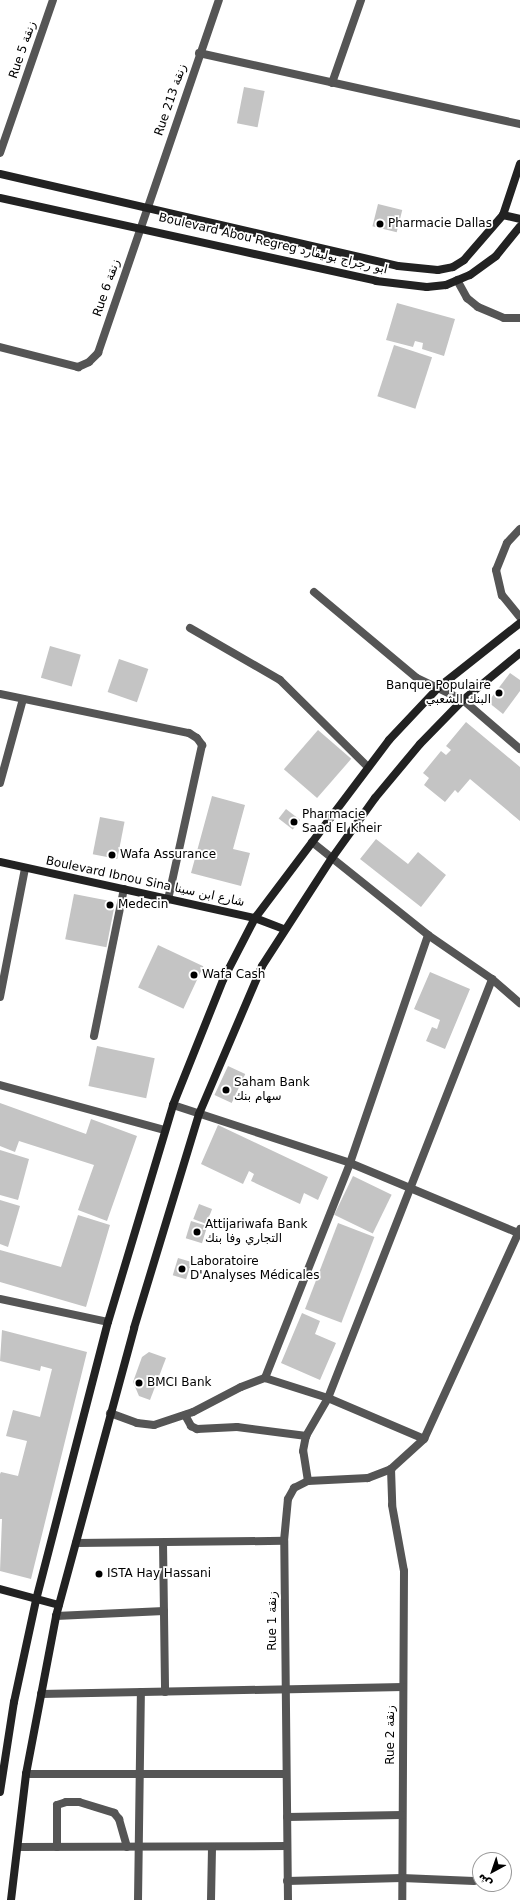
<!DOCTYPE html>
<meta charset="utf-8">
<style>
body{margin:0}
#map{position:relative;width:520px;height:1900px;overflow:hidden;background:#fff;font-family:"DejaVu Sans","Noto Naskh Arabic",sans-serif}
div>[style]{position:absolute}
.building>*{inset:0;background:#c4c4c4;transform-origin:0 0}
.lane>*{height:8px;margin:-4px;padding:0 4px;transform-origin:4px;border-radius:4px;background:#555}
.street>*{height:8px;margin:-4px;padding:0 4px;transform-origin:4px;border-radius:4px;background:#555}
.secondary>*{height:8px;margin:-4px;padding:0 4px;transform-origin:4px;border-radius:4px;background:#222}
.dots>*{width:11px;height:11px;translate:-50% -50%;box-sizing:border-box;border:2px solid #fff;border-radius:50%}
span{translate:-50% -50%;white-space:nowrap;text-align:center;line-height:1.15;-webkit-text-stroke:3.5px #fff;paint-order:stroke}
.street-label{font-size:12px;color:#000}
.poi-label{font-size:12px;color:#000}
.left{translate:0 -50%;text-align:left}
.right{translate:-100% -50%;text-align:right}
.north{position:absolute;left:472px;top:1852px;width:40px;height:40px;box-sizing:border-box;background:#fff;border:1px solid #999;border-radius:50%;rotate:220deg;font-size:11px;font-weight:700;line-height:16px;text-align:center;color:#000}
.north::after{content:'';display:block;margin:auto;width:14px;height:18px;background:#000;clip-path:polygon(50% 0,100% 100%,50% 72%,0 100%)}
</style>
<div id="map">
<div class="building">
<i style="left:244px;top:87px;width:21px;height:37px;rotate:11deg"></i>
<i style="left:378px;top:204px;width:25px;height:23px;rotate:14deg"></i>
<i style="clip-path:polygon(397px 303px,455px 319px,444px 356px,422px 349px,423px 343px,415px 341px,413px 347px,386px 340px)"></i>
<i style="left:394px;top:345px;width:40px;height:54px;rotate:18deg"></i>
<i style="left:50px;top:646px;width:32px;height:33px;rotate:16deg"></i>
<i style="left:119px;top:659px;width:31px;height:35px;rotate:19deg"></i>
<i style="clip-path:polygon(510px 673px,520px 680px,520px 691px,503px 714px,488px 702px)"></i>
<i style="clip-path:polygon(466px 722px,520px 767px,520px 821px,470px 779px,458px 793px,455px 790px,445px 802px,424px 785px,429px 778px,423px 773px,441px 751px,446px 755px,451px 750px,446px 746px)"></i>
<i style="left:318px;top:730px;width:44px;height:52px;rotate:41deg"></i>
<i style="clip-path:polygon(212px 796px,245px 805px,233px 849px,250px 853px,241px 886px,191px 873px)"></i>
<i style="left:286px;top:809px;width:18px;height:12px;rotate:38deg"></i>
<i style="left:100px;top:817px;width:25px;height:38px;rotate:11deg"></i>
<i style="clip-path:polygon(376px 839px,408px 864px,418px 852px,446px 875px,421px 907px,360px 859px)"></i>
<i style="left:74px;top:894px;width:42px;height:46px;rotate:11deg"></i>
<i style="left:158px;top:945px;width:50px;height:47px;rotate:25deg"></i>
<i style="clip-path:polygon(430px 972px,470px 989px,445px 1049px,426px 1041px,432px 1027px,437px 1029px,440px 1020px,414px 1009px)"></i>
<i style="left:97px;top:1046px;width:59px;height:41px;rotate:12deg"></i>
<i style="left:228px;top:1066px;width:19px;height:32px;rotate:25deg"></i>
<i style="clip-path:polygon(0 1103px,86px 1134px,91px 1119px,137px 1136px,107px 1221px,78px 1210px,94px 1165px,19px 1141px,15px 1152px,0 1146px)"></i>
<i style="clip-path:polygon(218px 1125px,328px 1177px,318px 1200px,304px 1193px,300px 1204px,251px 1181px,254px 1174px,249px 1171px,243px 1184px,201px 1164px)"></i>
<i style="clip-path:polygon(0 1150px,29px 1159px,18px 1200px,0 1195px)"></i>
<i style="left:353px;top:1176px;width:43px;height:43px;rotate:26deg"></i>
<i style="clip-path:polygon(0 1200px,20px 1206px,8px 1247px,0 1244px)"></i>
<i style="left:199px;top:1204px;width:14px;height:16px;rotate:21deg"></i>
<i style="clip-path:polygon(78px 1215px,110px 1225px,86px 1307px,0 1282px,0 1250px,61px 1267px)"></i>
<i style="left:191px;top:1221px;width:17px;height:18px;rotate:17deg"></i>
<i style="left:338px;top:1223px;width:39px;height:92px;rotate:21deg"></i>
<i style="left:178px;top:1258px;width:14px;height:18px;rotate:17deg"></i>
<i style="clip-path:polygon(302px 1313px,320px 1321px,315px 1334px,336px 1343px,320px 1380px,281px 1363px)"></i>
<i style="clip-path:polygon(2px 1330px,87px 1352px,31px 1579px,0 1571px,2px 1519px,0 1519px,0 1474px,1px 1472px,18px 1476px,27px 1441px,6px 1436px,13px 1410px,40px 1417px,52px 1369px,41px 1366px,40px 1371px,0 1361px)"></i>
<i style="clip-path:polygon(149px 1352px,166px 1358px,150px 1400px,139px 1396px,133px 1382px,142px 1357px)"></i>
</div>
<div class="lane">
<i style="left:457px;top:280px;width:21px;rotate:61deg"></i>
<i style="left:467px;top:298px;width:14px;rotate:39deg"></i>
<i style="left:478px;top:307px;width:28px;rotate:23deg"></i>
<i style="left:504px;top:318px;width:16px"></i>
<i style="left:520px;top:529px;width:19px;rotate:133deg"></i>
<i style="left:507px;top:543px;width:29px;rotate:112deg"></i>
<i style="left:496px;top:570px;width:26px;rotate:77deg"></i>
<i style="left:502px;top:595px;width:28px;rotate:51deg"></i>
<i style="left:94px;top:1036px;width:150px;rotate:-78.5deg"></i>
<i style="left:185px;top:1415px;width:13px;rotate:61deg"></i>
<i style="left:191px;top:1426px;width:7px;rotate:27deg"></i>
<i style="left:197px;top:1429px;width:40px;rotate:-2.9deg"></i>
<i style="left:237px;top:1427px;width:70px;rotate:7.4deg"></i>
<i style="left:308px;top:1481px;width:30px;rotate:-99deg"></i>
<i style="left:303px;top:1451px;width:15px;rotate:-79deg"></i>
<i style="left:306px;top:1436px;width:44px;rotate:-59.9deg"></i>
<i style="left:57px;top:1847px;width:42px;rotate:-90deg"></i>
<i style="left:57px;top:1805px;width:9px;rotate:-18deg"></i>
<i style="left:66px;top:1802px;width:13px"></i>
<i style="left:79px;top:1802px;width:37px;rotate:17deg"></i>
<i style="left:114px;top:1813px;width:8px;rotate:50deg"></i>
<i style="left:119px;top:1819px;width:29px;rotate:74deg"></i>
</div>
<div class="street">
<i style="left:199px;top:53px;width:329px;rotate:12.5deg"></i>
<i style="left:332px;top:83px;width:88px;rotate:-70.7deg"></i>
<i style="left:0;top:153px;width:162px;rotate:-70.9deg"></i>
<i style="left:0;top:347px;width:81px;rotate:14.4deg"></i>
<i style="left:78px;top:367px;width:12px;rotate:-24deg"></i>
<i style="left:89px;top:362px;width:13px;rotate:-45deg"></i>
<i style="left:98px;top:353px;width:373px;rotate:-71.1deg"></i>
<i style="left:314px;top:592px;width:134px;rotate:39.9deg"></i>
<i style="left:417px;top:678px;width:51px;rotate:25.6deg"></i>
<i style="left:463px;top:700px;width:75px;rotate:40.7deg"></i>
<i style="left:190px;top:628px;width:104px;rotate:30deg"></i>
<i style="left:280px;top:680px;width:124px;rotate:44.7deg"></i>
<i style="left:0;top:694px;width:193px;rotate:11.7deg"></i>
<i style="left:189px;top:733px;width:9px;rotate:32deg"></i>
<i style="left:197px;top:738px;width:9px;rotate:54deg"></i>
<i style="left:202px;top:745px;width:158px;rotate:102.4deg"></i>
<i style="left:0;top:783px;width:87px;rotate:-74.7deg"></i>
<i style="left:312px;top:842px;width:149px;rotate:38.7deg"></i>
<i style="left:428px;top:935px;width:78px;rotate:34.5deg"></i>
<i style="left:492px;top:979px;width:37px;rotate:41deg"></i>
<i style="left:0;top:997px;width:131px;rotate:-79deg"></i>
<i style="left:0;top:1085px;width:170px;rotate:15.3deg"></i>
<i style="left:173px;top:1105px;width:186px;rotate:18.1deg"></i>
<i style="left:350px;top:1163px;width:182px;rotate:22.6deg"></i>
<i style="left:0;top:1299px;width:110px;rotate:12deg"></i>
<i style="left:265px;top:1378px;width:231px;rotate:-68.4deg"></i>
<i style="left:350px;top:1163px;width:241px;rotate:-71.1deg"></i>
<i style="left:328px;top:1398px;width:450px;rotate:-68.6deg"></i>
<i style="left:110px;top:1413px;width:29px;rotate:20deg"></i>
<i style="left:137px;top:1423px;width:17px;rotate:7deg"></i>
<i style="left:154px;top:1425px;width:41px;rotate:-18.4deg"></i>
<i style="left:193px;top:1412px;width:54px;rotate:-27.5deg"></i>
<i style="left:241px;top:1387px;width:26px;rotate:-21deg"></i>
<i style="left:265px;top:1378px;width:66px;rotate:17.6deg"></i>
<i style="left:328px;top:1398px;width:104px;rotate:23.1deg"></i>
<i style="left:424px;top:1439px;width:231px;rotate:-65.4deg"></i>
<i style="left:391px;top:1469px;width:36px;rotate:88deg"></i>
<i style="left:392px;top:1505px;width:67px;rotate:79.7deg"></i>
<i style="left:404px;top:1571px;width:329px;rotate:90.3deg"></i>
<i style="left:76px;top:1543px;width:208px;rotate:-0.6deg"></i>
<i style="left:163px;top:1543px;width:149px;rotate:89.2deg"></i>
<i style="left:56px;top:1616px;width:108px;rotate:-2.7deg"></i>
<i style="left:41px;top:1694px;width:362px;rotate:-1.1deg"></i>
<i style="left:26px;top:1774px;width:260px"></i>
<i style="left:287px;top:1817px;width:115px;rotate:-1deg"></i>
<i style="left:18px;top:1847px;width:269px;rotate:-0.2deg"></i>
<i style="left:287px;top:1881px;width:115px;rotate:-1.5deg"></i>
<i style="left:402px;top:1878px;width:72px;rotate:2.4deg"></i>
<i style="left:138px;top:1900px;width:208px;rotate:-89.2deg"></i>
<i style="left:211px;top:1900px;width:53px;rotate:-88.9deg"></i>
<i style="left:288px;top:1900px;width:359px;rotate:-90.6deg"></i>
<i style="left:284px;top:1541px;width:42px;rotate:-84.6deg"></i>
<i style="left:288px;top:1499px;width:13px;rotate:-61deg"></i>
<i style="left:294px;top:1488px;width:16px;rotate:-27deg"></i>
<i style="left:308px;top:1481px;width:60px;rotate:-2.9deg"></i>
<i style="left:368px;top:1478px;width:25px;rotate:-21deg"></i>
<i style="left:391px;top:1469px;width:45px;rotate:-42.3deg"></i>
</div>
<div class="secondary">
<i style="left:0;top:174px;width:408px;rotate:13deg"></i>
<i style="left:398px;top:266px;width:40px;rotate:5.7deg"></i>
<i style="left:438px;top:270px;width:15px;rotate:-11deg"></i>
<i style="left:453px;top:267px;width:13px;rotate:-32deg"></i>
<i style="left:464px;top:260px;width:60px;rotate:-49.1deg"></i>
<i style="left:503px;top:215px;width:54px;rotate:-71.6deg"></i>
<i style="left:0;top:198px;width:385px;rotate:12.4deg"></i>
<i style="left:376px;top:281px;width:51px;rotate:6.7deg"></i>
<i style="left:427px;top:287px;width:19px;rotate:-6deg"></i>
<i style="left:446px;top:285px;width:26px;rotate:-23deg"></i>
<i style="left:470px;top:275px;width:32px;rotate:-36deg"></i>
<i style="left:496px;top:256px;width:38px;rotate:-51deg"></i>
<i style="left:503px;top:215px;width:17px;rotate:13deg"></i>
<i style="left:0;top:862px;width:261px;rotate:12.4deg"></i>
<i style="left:255px;top:918px;width:31px;rotate:21deg"></i>
<i style="left:0;top:1589px;width:61px;rotate:15.2deg"></i>
<i style="left:0;top:1792px;width:91px;rotate:-81.2deg"></i>
<i style="left:14px;top:1702px;width:104px;rotate:-77.8deg"></i>
<i style="left:36px;top:1600px;width:287px;rotate:-75.5deg"></i>
<i style="left:108px;top:1322px;width:227px;rotate:-73.3deg"></i>
<i style="left:173px;top:1105px;width:135px;rotate:-68.2deg"></i>
<i style="left:223px;top:980px;width:70px;rotate:-62.7deg"></i>
<i style="left:255px;top:918px;width:223px;rotate:-53deg"></i>
<i style="left:389px;top:740px;width:73px;rotate:-46.7deg"></i>
<i style="left:439px;top:687px;width:103px;rotate:-38.3deg"></i>
<i style="left:11px;top:1900px;width:127px;rotate:-83.2deg"></i>
<i style="left:26px;top:1774px;width:161px;rotate:-79.2deg"></i>
<i style="left:56px;top:1616px;width:298px;rotate:-74.8deg"></i>
<i style="left:134px;top:1328px;width:224px;rotate:-73.1deg"></i>
<i style="left:199px;top:1114px;width:161px;rotate:-66.9deg"></i>
<i style="left:262px;top:966px;width:129px;rotate:-57.1deg"></i>
<i style="left:332px;top:858px;width:74px;rotate:-54.4deg"></i>
<i style="left:375px;top:798px;width:70px;rotate:-50.2deg"></i>
<i style="left:420px;top:744px;width:62px;rotate:-45.7deg"></i>
<i style="left:463px;top:700px;width:74px;rotate:-39.5deg"></i>
</div>
<div class="dots">
<i style="left:380px;top:224px;background:#000"></i>
<i style="left:499px;top:693px;background:#000"></i>
<i style="left:294px;top:822px;background:#000"></i>
<i style="left:112px;top:855px;background:#000"></i>
<i style="left:110px;top:905px;background:#000"></i>
<i style="left:194px;top:975px;background:#000"></i>
<i style="left:226px;top:1090px;background:#000"></i>
<i style="left:197px;top:1232px;background:#000"></i>
<i style="left:182px;top:1269px;background:#000"></i>
<i style="left:139px;top:1383px;background:#000"></i>
<i style="left:99px;top:1574px;background:#000"></i>
</div>
<div class="street-label">
<span style="left:23px;top:50px;rotate:-71deg">Rue 5 زنقة</span>
<span style="left:171px;top:100px;rotate:-71deg">Rue 213 زنقة</span>
<span style="left:273px;top:244px;rotate:13deg">Boulevard Abou Regreg ابو رجراج بوليفارد</span>
<span style="left:107px;top:288px;rotate:-71deg">Rue 6 زنقة</span>
<span style="left:145px;top:882px;rotate:12deg">Boulevard Ibnou Sina شارع ابن سينا</span>
<span style="left:273px;top:1621px;rotate:-90deg">Rue 1 زنقة</span>
<span style="left:391px;top:1735px;rotate:-90deg">Rue 2 زنقة</span>
</div>
<div class="poi-label">
<span class="left" style="left:388px;top:224px">Pharmacie Dallas</span>
<span class="right" style="left:491px;top:693px">Banque Populaire<br>البنك الشعبي</span>
<span class="left" style="left:302px;top:822px">Pharmacie<br>Saad El Kheir</span>
<span class="left" style="left:120px;top:855px">Wafa Assurance</span>
<span class="left" style="left:118px;top:905px">Medecin</span>
<span class="left" style="left:202px;top:975px">Wafa Cash</span>
<span class="left" style="left:234px;top:1090px">Saham Bank<br>سهام بنك</span>
<span class="left" style="left:205px;top:1232px">Attijariwafa Bank<br>التجاري وفا بنك</span>
<span class="left" style="left:190px;top:1269px">Laboratoire<br>D'Analyses Médicales</span>
<span class="left" style="left:147px;top:1383px">BMCI Bank</span>
<span class="left" style="left:107px;top:1574px">ISTA Hay Hassani</span>
</div>
<div class="north">ش</div>
</div>
